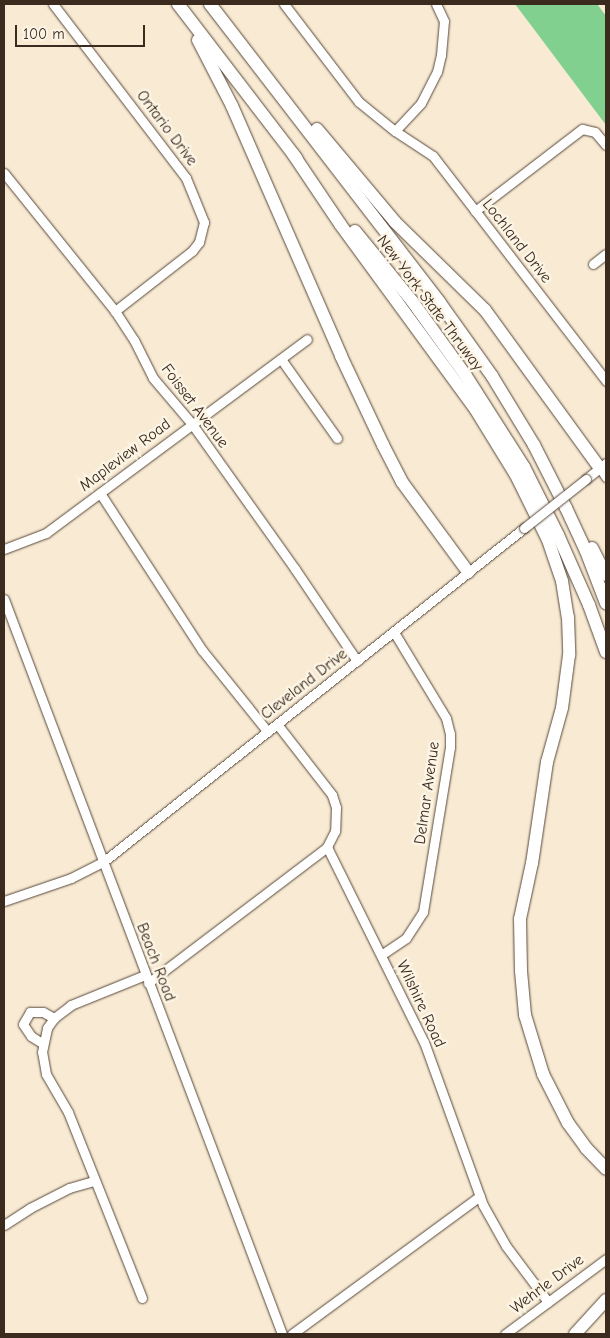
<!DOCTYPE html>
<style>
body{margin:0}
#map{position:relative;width:610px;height:1338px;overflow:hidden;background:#f8ead3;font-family:"Comic Neue",sans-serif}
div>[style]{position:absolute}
.green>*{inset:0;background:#81d08f}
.roads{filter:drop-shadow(0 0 1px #574739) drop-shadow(0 0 1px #574739)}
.minor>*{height:9px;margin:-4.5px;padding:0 4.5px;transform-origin:4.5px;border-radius:4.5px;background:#fff}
.highway>*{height:12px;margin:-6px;padding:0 6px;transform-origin:6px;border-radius:6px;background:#fff}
.bridges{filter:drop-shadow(0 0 1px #574739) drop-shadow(0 0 1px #574739)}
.minor-bridge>*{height:9px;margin:-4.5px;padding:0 4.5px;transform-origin:4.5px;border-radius:4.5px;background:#fff}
span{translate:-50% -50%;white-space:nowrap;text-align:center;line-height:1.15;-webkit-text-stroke:5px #fcf5e5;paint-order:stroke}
.street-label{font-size:16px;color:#3b2a1e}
.frame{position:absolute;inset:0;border:5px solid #3b2a1e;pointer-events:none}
.scale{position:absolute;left:15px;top:25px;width:130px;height:22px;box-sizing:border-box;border:2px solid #3b2a1e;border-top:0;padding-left:6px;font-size:15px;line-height:18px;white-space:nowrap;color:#3b2a1e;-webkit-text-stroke:4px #fcf5e5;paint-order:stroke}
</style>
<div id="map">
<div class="green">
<i style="clip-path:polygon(515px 4px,597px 4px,606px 16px,606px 125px)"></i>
</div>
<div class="roads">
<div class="minor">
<i style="left:53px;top:4px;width:219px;rotate:52.6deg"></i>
<i style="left:186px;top:178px;width:48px;rotate:67.8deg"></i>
<i style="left:204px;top:222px;width:21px;rotate:104deg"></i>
<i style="left:199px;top:242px;width:11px;rotate:128deg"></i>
<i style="left:192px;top:251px;width:98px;rotate:142.1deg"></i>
<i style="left:284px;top:4px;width:123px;rotate:52.6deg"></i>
<i style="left:359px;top:102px;width:46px;rotate:38.9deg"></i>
<i style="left:395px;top:131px;width:38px;rotate:-47deg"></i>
<i style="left:421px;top:103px;width:35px;rotate:-63deg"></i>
<i style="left:437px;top:72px;width:17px;rotate:-77deg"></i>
<i style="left:441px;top:55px;width:34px;rotate:-85deg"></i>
<i style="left:444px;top:21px;width:19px;rotate:-115deg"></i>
<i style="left:395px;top:131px;width:45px;rotate:33.3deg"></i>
<i style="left:433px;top:156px;width:284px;rotate:52.4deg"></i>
<i style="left:4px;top:173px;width:177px;rotate:51.2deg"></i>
<i style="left:115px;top:311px;width:35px;rotate:57deg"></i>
<i style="left:134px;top:340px;width:42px;rotate:63.4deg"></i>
<i style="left:153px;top:378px;width:60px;rotate:49.7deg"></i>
<i style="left:192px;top:424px;width:178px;rotate:54.6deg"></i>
<i style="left:295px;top:569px;width:111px;rotate:56deg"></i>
<i style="left:475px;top:211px;width:135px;rotate:-37.5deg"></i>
<i style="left:582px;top:129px;width:13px;rotate:13deg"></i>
<i style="left:595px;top:132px;width:17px;rotate:50deg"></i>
<i style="left:593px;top:264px;width:16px;rotate:-38deg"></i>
<i style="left:281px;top:359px;width:97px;rotate:54.7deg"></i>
<i style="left:600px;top:468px;width:11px;rotate:56deg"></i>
<i style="left:586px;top:479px;width:26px;rotate:-39deg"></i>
<i style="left:100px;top:493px;width:187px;rotate:57deg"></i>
<i style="left:202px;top:650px;width:105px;rotate:51.2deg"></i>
<i style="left:4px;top:549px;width:45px;rotate:-20.9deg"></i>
<i style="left:46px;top:533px;width:325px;rotate:-36.6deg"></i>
<i style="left:4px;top:599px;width:786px;rotate:69.28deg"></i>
<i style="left:277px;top:724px;width:90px;rotate:52.2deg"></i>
<i style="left:332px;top:795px;width:13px;rotate:72deg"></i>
<i style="left:336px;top:807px;width:24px;rotate:92deg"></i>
<i style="left:335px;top:831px;width:18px;rotate:117deg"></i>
<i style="left:327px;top:847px;width:218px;rotate:63.6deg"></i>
<i style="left:424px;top:1042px;width:173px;rotate:70.1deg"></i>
<i style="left:483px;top:1205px;width:47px;rotate:60.7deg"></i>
<i style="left:506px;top:1246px;width:70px;rotate:53.1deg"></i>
<i style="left:4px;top:901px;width:71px;rotate:-18.9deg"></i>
<i style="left:71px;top:878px;width:36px;rotate:-27deg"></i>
<i style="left:103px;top:862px;width:537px;rotate:-38.43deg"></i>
<i style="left:381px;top:955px;width:30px;rotate:-34deg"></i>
<i style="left:406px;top:938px;width:31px;rotate:-57deg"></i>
<i style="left:423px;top:912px;width:167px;rotate:-80.7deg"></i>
<i style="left:450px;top:747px;width:13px;rotate:-90deg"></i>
<i style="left:450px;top:734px;width:16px;rotate:-104deg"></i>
<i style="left:446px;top:718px;width:100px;rotate:-121.2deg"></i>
<i style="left:148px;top:983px;width:225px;rotate:-37.2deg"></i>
<i style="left:42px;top:1043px;width:13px;rotate:-148deg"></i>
<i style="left:31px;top:1036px;width:14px;rotate:-124deg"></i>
<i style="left:23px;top:1024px;width:14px;rotate:-60deg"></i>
<i style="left:30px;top:1012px;width:13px"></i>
<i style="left:43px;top:1012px;width:13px;rotate:29deg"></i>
<i style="left:4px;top:1225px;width:31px;rotate:-33deg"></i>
<i style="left:30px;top:1208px;width:44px;rotate:-27.1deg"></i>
<i style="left:69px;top:1188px;width:26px;rotate:-16deg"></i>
<i style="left:142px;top:1298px;width:200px;rotate:-111.7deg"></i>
<i style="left:68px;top:1112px;width:44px;rotate:-120.1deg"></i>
<i style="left:46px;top:1074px;width:22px;rotate:-100deg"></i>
<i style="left:42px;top:1052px;width:25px;rotate:-78deg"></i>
<i style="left:47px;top:1028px;width:12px;rotate:-55deg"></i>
<i style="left:54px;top:1018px;width:21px;rotate:-37deg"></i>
<i style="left:71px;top:1005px;width:80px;rotate:-22.1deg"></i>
<i style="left:292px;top:1334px;width:233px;rotate:-36.3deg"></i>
<i style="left:505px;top:1334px;width:126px;rotate:-36.6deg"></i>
</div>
<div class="highway">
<i style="left:178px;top:4px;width:195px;rotate:52.5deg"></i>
<i style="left:210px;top:4px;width:377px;rotate:52.4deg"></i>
<i style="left:440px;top:303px;width:90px;rotate:54.5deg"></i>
<i style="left:492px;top:376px;width:81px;rotate:58.7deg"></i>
<i style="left:534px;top:445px;width:71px;rotate:63.1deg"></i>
<i style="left:566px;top:508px;width:47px;rotate:65.1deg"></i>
<i style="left:586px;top:551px;width:56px;rotate:69deg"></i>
<i style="left:198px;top:40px;width:74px;rotate:62.7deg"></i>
<i style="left:232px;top:106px;width:273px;rotate:66.4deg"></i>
<i style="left:341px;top:356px;width:98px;rotate:64.7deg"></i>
<i style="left:383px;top:445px;width:42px;rotate:62.8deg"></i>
<i style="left:402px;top:482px;width:112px;rotate:53.7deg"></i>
<i style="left:317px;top:129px;width:121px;rotate:50deg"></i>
<i style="left:395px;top:222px;width:126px;rotate:44.4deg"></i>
<i style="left:485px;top:310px;width:195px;rotate:54deg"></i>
<i style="left:293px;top:154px;width:84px;rotate:56.1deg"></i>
<i style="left:340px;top:224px;width:230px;rotate:53.8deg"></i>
<i style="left:476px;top:410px;width:76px;rotate:58.4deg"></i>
<i style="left:516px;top:475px;width:72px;rotate:63.8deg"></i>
<i style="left:548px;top:540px;width:43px;rotate:71.1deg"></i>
<i style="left:562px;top:581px;width:36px;rotate:81deg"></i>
<i style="left:568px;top:617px;width:38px;rotate:88deg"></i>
<i style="left:569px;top:655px;width:53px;rotate:97.5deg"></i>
<i style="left:562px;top:708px;width:56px;rotate:105.5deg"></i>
<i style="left:547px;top:762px;width:102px;rotate:98.4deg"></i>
<i style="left:532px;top:863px;width:57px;rotate:102.1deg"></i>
<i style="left:520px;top:919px;width:52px;rotate:88.9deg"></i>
<i style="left:521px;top:971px;width:44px;rotate:84.8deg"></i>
<i style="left:525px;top:1015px;width:62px;rotate:73deg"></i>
<i style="left:543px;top:1074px;width:55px;rotate:63deg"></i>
<i style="left:568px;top:1123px;width:31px;rotate:54deg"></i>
<i style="left:586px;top:1148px;width:29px;rotate:46deg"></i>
<i style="left:355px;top:231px;width:90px;rotate:50.8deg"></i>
<i style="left:412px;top:301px;width:92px;rotate:54.2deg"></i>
<i style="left:466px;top:376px;width:108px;rotate:57.5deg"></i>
<i style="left:524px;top:467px;width:76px;rotate:63.4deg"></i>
<i style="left:558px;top:535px;width:77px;rotate:66.1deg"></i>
<i style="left:589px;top:605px;width:50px;rotate:70.1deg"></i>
<i style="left:592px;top:548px;width:30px;rotate:63deg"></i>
<i style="left:575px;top:1334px;width:46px;rotate:-47.6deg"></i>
</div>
</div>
<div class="bridges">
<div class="minor-bridge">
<i style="left:524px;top:528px;width:79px;rotate:-38.3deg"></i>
</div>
</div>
<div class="street-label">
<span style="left:167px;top:128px;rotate:53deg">Ontario Drive</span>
<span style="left:517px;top:241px;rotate:52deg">Lochland Drive</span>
<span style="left:430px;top:303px;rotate:53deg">New York State Thruway</span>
<span style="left:195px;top:406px;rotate:53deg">Foisset Avenue</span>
<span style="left:125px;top:455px;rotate:-37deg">Mapleview Road</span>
<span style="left:304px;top:684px;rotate:-38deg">Cleveland Drive</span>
<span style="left:427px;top:793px;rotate:-82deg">Delmar Avenue</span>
<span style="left:156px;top:962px;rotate:69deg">Beach Road</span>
<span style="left:421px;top:1004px;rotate:65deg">Wilshire Road</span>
<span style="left:547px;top:1284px;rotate:-37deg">Wehrle Drive</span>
</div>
<div class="frame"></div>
<div class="scale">100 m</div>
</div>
